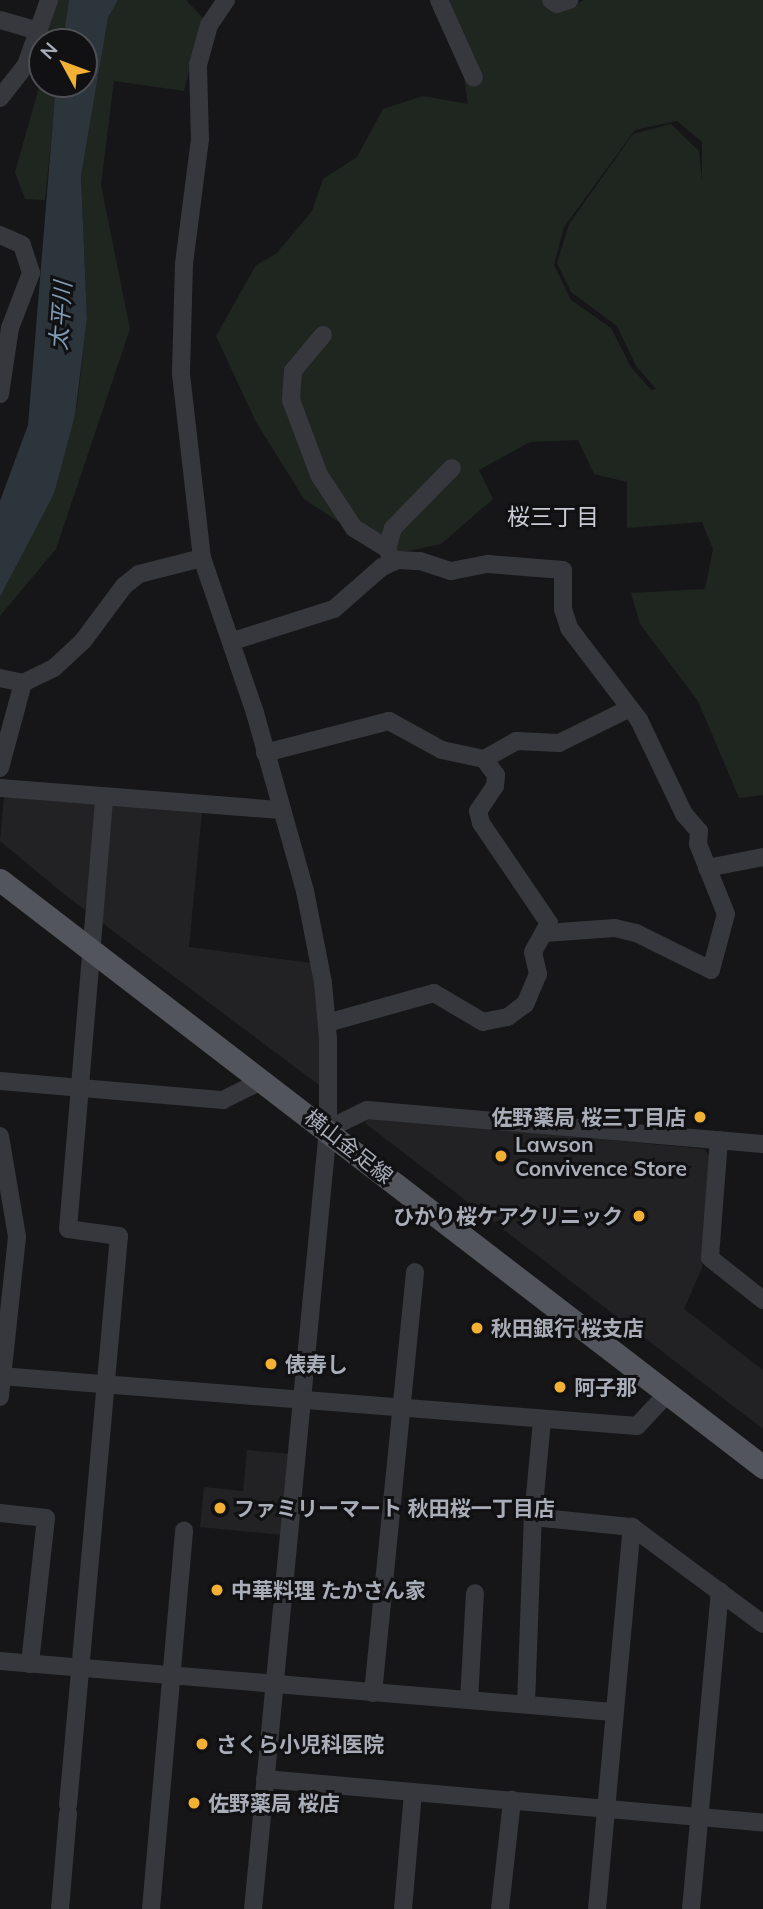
<!DOCTYPE html>
<meta charset="utf-8">
<style>
body{margin:0}
#map{position:relative;width:763px;height:1909px;overflow:hidden;background:#161618;font-family:Mulish,"Noto Sans JP",sans-serif}
div>[style]{position:absolute}
.built>*{inset:0;background:#222225}
.green>*{inset:0;background:#1e261f}
.water>*{inset:0;background:#2c353c}
.minor>*{height:18px;margin:-9px;padding:0 9px;transform-origin:9px;border-radius:9px;background:#37383d}
.major>*{height:23px;margin:-11.5px;padding:0 11.5px;transform-origin:11.5px;border-radius:11.5px;background:#53555c}
.dots>*{width:19px;height:19px;translate:-50% -50%;box-sizing:border-box;border:4px solid #111113;border-radius:50%}
span{translate:-50% -50%;white-space:nowrap;text-align:center;line-height:1.15;-webkit-text-stroke:6px #111113;paint-order:stroke}
.poi-label{font-size:21px;color:#a8adb8;font-weight:700}
.right{translate:-100% -50%;text-align:right}
.left{translate:0 -50%;text-align:left}
.street-label{font-size:21px;color:#a8adb8}
.water-label{font-size:23px;color:#7f9bb3;font-style:italic}
.neighbourhood-label{font-size:23px;color:#c9ccd4}
.north{position:absolute;left:28px;top:28px;width:70px;height:70px;box-sizing:border-box;background:#111113;border:2px solid #4d4f55;border-radius:50%;rotate:311deg;font-size:19px;font-weight:700;line-height:28px;text-align:center;color:#a8adb8}
.north::after{content:'';display:block;margin:auto;width:24px;height:32px;background:#f2b134;clip-path:polygon(50% 0,100% 100%,50% 72%,0 100%)}
</style>
<div id="map">
<div class="built">
<i style="clip-path:polygon(4px 797px,202px 812px,189px 947px,311px 963px,322px 1023px,319px 1085px,65px 895px,0 841px)"></i>
<i style="clip-path:polygon(370px 1117px,704px 1149px,711px 1158px,702px 1268px,684px 1309px,763px 1370px,763px 1429px,365px 1123px)"></i>
<i style="clip-path:polygon(247px 1450px,290px 1454px,283px 1535px,200px 1527px,204px 1487px,243px 1491px)"></i>
</div>
<div class="green">
<i style="clip-path:polygon(54px 0,69px 0,64px 42px,42px 42px,42px 75px,33px 61px)"></i>
<i style="clip-path:polygon(118px 0,186px 0,203px 18px,184px 91px,114px 81px,101px 185px,130px 329px,56px 549px,0 616px,0 597px,54px 494px,77px 405px,87px 319px,81px 176px,108px 18px)"></i>
<i style="clip-path:polygon(evenodd,437px 0,546px 0,561px 11px,584px 0,763px 0,763px 795px,739px 798px,698px 701px,640px 624px,631px 593px,705px 589px,713px 549px,702px 522px,627px 528px,627px 482px,594px 474px,578px 440px,530px 442px,479px 470px,493px 499px,441px 544px,389px 555px,304px 499px,256px 422px,216px 336px,256px 265px,276px 254px,312px 211px,323px 179px,357px 157px,383px 109px,423px 96px,468px 104px,461px 57px,437px 0,677px 121px,702px 142px,702px 181px,699px 151px,671px 124px,633px 134px,569px 224px,557px 263px,571px 292px,617px 326px,636px 366px,656px 389px,651px 390px,631px 367px,611px 328px,571px 300px,554px 265px,564px 227px,635px 130px,677px 121px)"></i>
<i style="clip-path:polygon(42px 77px,42px 84px,57px 84px,45px 200px,25px 199px,15px 172px)"></i>
</div>
<div class="water">
<i style="clip-path:polygon(69px 0,118px 0,108px 18px,81px 176px,87px 319px,75px 415px,54px 494px,0 597px,0 501px,28px 425px,56px 84px,84px 84px,84px 42px,63px 42px)"></i>
</div>
<div class="minor">
<i style="left:226px;top:0;width:30px;rotate:124deg"></i>
<i style="left:209px;top:25px;width:41px;rotate:105.4deg"></i>
<i style="left:198px;top:65px;width:74px;rotate:88.5deg"></i>
<i style="left:200px;top:139px;width:126px;rotate:97.3deg"></i>
<i style="left:184px;top:264px;width:110px;rotate:91.6deg"></i>
<i style="left:181px;top:374px;width:185px;rotate:83.5deg"></i>
<i style="left:202px;top:558px;width:164px;rotate:71.1deg"></i>
<i style="left:255px;top:713px;width:185px;rotate:74.3deg"></i>
<i style="left:305px;top:891px;width:94px;rotate:78.9deg"></i>
<i style="left:323px;top:983px;width:56px;rotate:84.9deg"></i>
<i style="left:328px;top:1039px;width:90px;rotate:90deg"></i>
<i style="left:328px;top:1129px;width:784px;rotate:95.49deg"></i>
<i style="left:439px;top:0;width:85px;rotate:65.8deg"></i>
<i style="left:551px;top:0;width:7px;rotate:34deg"></i>
<i style="left:557px;top:4px;width:13px;rotate:-18deg"></i>
<i style="left:0;top:20px;width:40px;rotate:16deg"></i>
<i style="left:0;top:98px;width:42px;rotate:-51.8deg"></i>
<i style="left:26px;top:65px;width:69px;rotate:-70.5deg"></i>
<i style="left:0;top:235px;width:24px;rotate:24deg"></i>
<i style="left:22px;top:245px;width:29px;rotate:72deg"></i>
<i style="left:31px;top:273px;width:59px;rotate:110.9deg"></i>
<i style="left:10px;top:328px;width:67px;rotate:98.6deg"></i>
<i style="left:323px;top:335px;width:47px;rotate:129.8deg"></i>
<i style="left:293px;top:371px;width:29px;rotate:94deg"></i>
<i style="left:291px;top:400px;width:80px;rotate:69.5deg"></i>
<i style="left:319px;top:475px;width:64px;rotate:56.6deg"></i>
<i style="left:354px;top:528px;width:39px;rotate:32deg"></i>
<i style="left:387px;top:549px;width:13px;rotate:63deg"></i>
<i style="left:387px;top:549px;width:22px;rotate:-74deg"></i>
<i style="left:393px;top:528px;width:84px;rotate:-45.5deg"></i>
<i style="left:233px;top:641px;width:106px;rotate:-17.6deg"></i>
<i style="left:334px;top:609px;width:64px;rotate:-41.2deg"></i>
<i style="left:382px;top:567px;width:17px;rotate:-24deg"></i>
<i style="left:398px;top:560px;width:22px;rotate:3deg"></i>
<i style="left:420px;top:561px;width:33px;rotate:18deg"></i>
<i style="left:451px;top:571px;width:38px;rotate:-11deg"></i>
<i style="left:488px;top:564px;width:75px;rotate:4.6deg"></i>
<i style="left:563px;top:570px;width:39px;rotate:90deg"></i>
<i style="left:563px;top:609px;width:20px;rotate:72deg"></i>
<i style="left:569px;top:628px;width:116px;rotate:52.7deg"></i>
<i style="left:639px;top:720px;width:104px;rotate:64.4deg"></i>
<i style="left:684px;top:814px;width:23px;rotate:49deg"></i>
<i style="left:699px;top:831px;width:13px;rotate:94deg"></i>
<i style="left:698px;top:844px;width:75px;rotate:68.2deg"></i>
<i style="left:726px;top:914px;width:58px;rotate:105deg"></i>
<i style="left:711px;top:970px;width:84px;rotate:-153.7deg"></i>
<i style="left:636px;top:933px;width:22px;rotate:-167deg"></i>
<i style="left:615px;top:928px;width:70px;rotate:175.9deg"></i>
<i style="left:0;top:678px;width:24px;rotate:12deg"></i>
<i style="left:23px;top:683px;width:34px;rotate:-26deg"></i>
<i style="left:54px;top:668px;width:40px;rotate:-43deg"></i>
<i style="left:83px;top:641px;width:69px;rotate:-53.3deg"></i>
<i style="left:124px;top:586px;width:19px;rotate:-39deg"></i>
<i style="left:139px;top:574px;width:65px;rotate:-14.3deg"></i>
<i style="left:265px;top:753px;width:128px;rotate:-14.5deg"></i>
<i style="left:389px;top:721px;width:60px;rotate:28.7deg"></i>
<i style="left:442px;top:750px;width:43px;rotate:12.1deg"></i>
<i style="left:484px;top:759px;width:20px;rotate:53deg"></i>
<i style="left:496px;top:775px;width:11px;rotate:95deg"></i>
<i style="left:495px;top:786px;width:30px;rotate:124deg"></i>
<i style="left:478px;top:811px;width:12px;rotate:76deg"></i>
<i style="left:481px;top:823px;width:121px;rotate:55.8deg"></i>
<i style="left:549px;top:923px;width:33px;rotate:119deg"></i>
<i style="left:533px;top:952px;width:23px;rotate:77deg"></i>
<i style="left:538px;top:974px;width:33px;rotate:113deg"></i>
<i style="left:525px;top:1004px;width:21px;rotate:143deg"></i>
<i style="left:508px;top:1017px;width:25px;rotate:169deg"></i>
<i style="left:483px;top:1022px;width:57px;rotate:-149.4deg"></i>
<i style="left:434px;top:993px;width:111px;rotate:164.3deg"></i>
<i style="left:484px;top:759px;width:37px;rotate:-29deg"></i>
<i style="left:516px;top:741px;width:43px;rotate:2.7deg"></i>
<i style="left:559px;top:743px;width:77px;rotate:-26.2deg"></i>
<i style="left:0;top:768px;width:88px;rotate:-74.9deg"></i>
<i style="left:0;top:788px;width:282px;rotate:4.5deg"></i>
<i style="left:707px;top:868px;width:57px;rotate:-11.1deg"></i>
<i style="left:0;top:1081px;width:224px;rotate:4.9deg"></i>
<i style="left:223px;top:1100px;width:45px;rotate:-26.6deg"></i>
<i style="left:328px;top:1129px;width:43px;rotate:-26deg"></i>
<i style="left:367px;top:1110px;width:397px;rotate:4.9deg"></i>
<i style="left:0;top:1136px;width:102px;rotate:80.4deg"></i>
<i style="left:17px;top:1237px;width:161px;rotate:96.1deg"></i>
<i style="left:719px;top:1140px;width:118px;rotate:94.4deg"></i>
<i style="left:710px;top:1258px;width:68px;rotate:38.4deg"></i>
<i style="left:0;top:1376px;width:639px;rotate:4.49deg"></i>
<i style="left:637px;top:1426px;width:44px;rotate:-46.8deg"></i>
<i style="left:542px;top:1421px;width:96px;rotate:95.4deg"></i>
<i style="left:533px;top:1517px;width:100px;rotate:5.8deg"></i>
<i style="left:632px;top:1527px;width:163px;rotate:36.5deg"></i>
<i style="left:0;top:1513px;width:46px;rotate:6.2deg"></i>
<i style="left:46px;top:1518px;width:147px;rotate:96.3deg"></i>
<i style="left:0;top:1661px;width:615px;rotate:4.76deg"></i>
<i style="left:373px;top:1693px;width:423px;rotate:-84.3deg"></i>
<i style="left:469px;top:1700px;width:107px;rotate:-86.8deg"></i>
<i style="left:526px;top:1704px;width:187px;rotate:-87.9deg"></i>
<i style="left:265px;top:1779px;width:500px;rotate:5deg"></i>
<i style="left:68px;top:1805px;width:571px;rotate:-84.88deg"></i>
<i style="left:119px;top:1236px;width:51px;rotate:-172.2deg"></i>
<i style="left:68px;top:1229px;width:434px;rotate:-85.2deg"></i>
<i style="left:60px;top:1909px;width:96px;rotate:-85.2deg"></i>
<i style="left:151px;top:1909px;width:380px;rotate:-85deg"></i>
<i style="left:403px;top:1909px;width:117px;rotate:-85.1deg"></i>
<i style="left:500px;top:1909px;width:110px;rotate:-83.7deg"></i>
<i style="left:597px;top:1909px;width:384px;rotate:-84.8deg"></i>
<i style="left:691px;top:1909px;width:319px;rotate:-84.8deg"></i>
</div>
<div class="major">
<i style="left:0;top:880px;width:963px;rotate:37.57deg"></i>
</div>
<div class="dots">
<i style="left:700px;top:1117px;background:#f2b134"></i>
<i style="left:501px;top:1156px;background:#f2b134"></i>
<i style="left:639px;top:1216px;background:#f2b134"></i>
<i style="left:477px;top:1328px;background:#f2b134"></i>
<i style="left:271px;top:1364px;background:#f2b134"></i>
<i style="left:560px;top:1387px;background:#f2b134"></i>
<i style="left:220px;top:1508px;background:#f2b134"></i>
<i style="left:217px;top:1590px;background:#f2b134"></i>
<i style="left:202px;top:1744px;background:#f2b134"></i>
<i style="left:194px;top:1803px;background:#f2b134"></i>
</div>
<div class="poi-label">
<span class="right" style="left:686px;top:1117px">佐野薬局 桜三丁目店</span>
<span class="left" style="left:515px;top:1156px">Lawson<br>Convivence Store</span>
<span class="right" style="left:623px;top:1216px">ひかり桜ケアクリニック</span>
<span class="left" style="left:491px;top:1328px">秋田銀行 桜支店</span>
<span class="left" style="left:285px;top:1364px">俵寿し</span>
<span class="left" style="left:574px;top:1387px">阿子那</span>
<span class="left" style="left:234px;top:1508px">ファミリーマート 秋田桜一丁目店</span>
<span class="left" style="left:231px;top:1590px">中華料理 たかさん家</span>
<span class="left" style="left:216px;top:1744px">さくら小児科医院</span>
<span class="left" style="left:208px;top:1803px">佐野薬局 桜店</span>
</div>
<div class="street-label">
<span style="left:349px;top:1146px;rotate:38deg">横山金足線</span>
</div>
<div class="water-label">
<span style="left:61px;top:316px;rotate:-86deg">太平川</span>
</div>
<div class="neighbourhood-label">
<span style="left:553px;top:517px">桜三丁目</span>
</div>
<div class="north">N</div>
</div>
